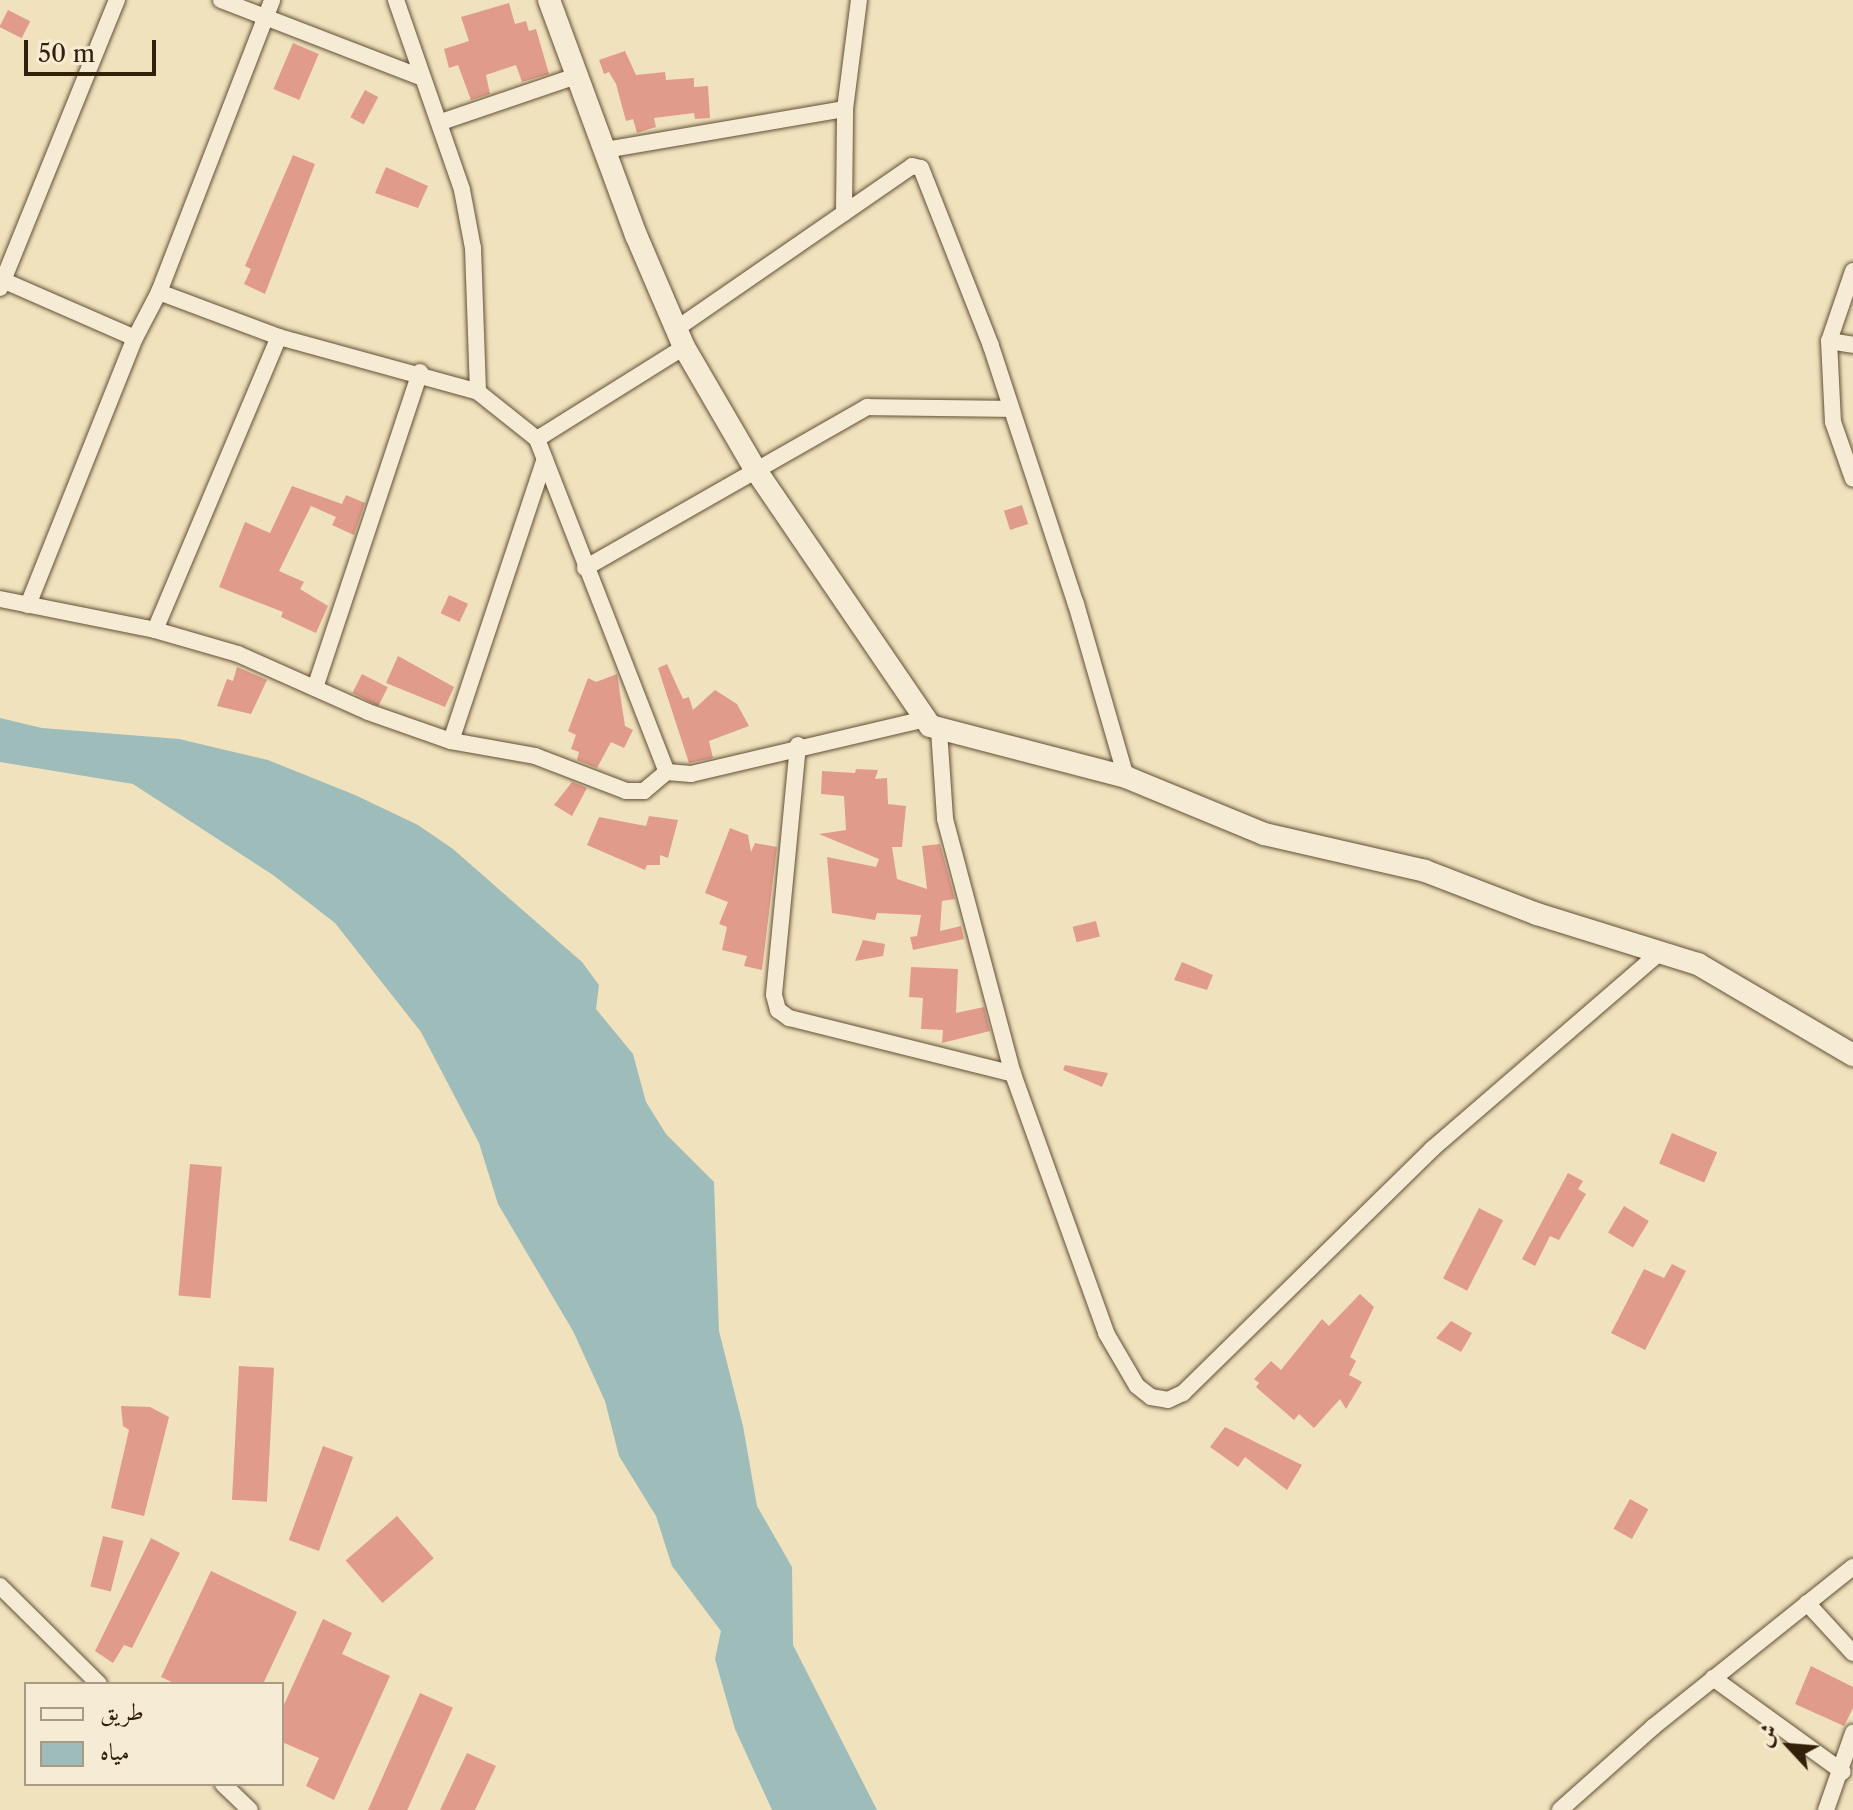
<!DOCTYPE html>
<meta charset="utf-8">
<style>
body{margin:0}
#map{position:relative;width:1853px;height:1810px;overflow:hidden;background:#f1e2be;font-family:"Libre Caslon Text",Amiri,serif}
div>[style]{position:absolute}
.water>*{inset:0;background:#9ebcba}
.building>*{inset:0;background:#e09b8a;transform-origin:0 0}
.roads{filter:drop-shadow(0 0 2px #625036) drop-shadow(0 0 2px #625036)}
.street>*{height:16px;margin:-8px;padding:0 8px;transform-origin:8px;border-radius:8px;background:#f6ecd5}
.secondary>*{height:22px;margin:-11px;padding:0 11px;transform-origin:11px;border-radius:11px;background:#f6ecd5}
span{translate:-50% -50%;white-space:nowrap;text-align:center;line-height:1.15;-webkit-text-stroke:8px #f6ecd5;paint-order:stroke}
.legend{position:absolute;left:24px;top:1682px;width:260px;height:104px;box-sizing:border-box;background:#f6ecd5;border:2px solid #a89a83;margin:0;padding:10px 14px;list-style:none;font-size:24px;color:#332009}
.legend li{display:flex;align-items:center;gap:16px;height:40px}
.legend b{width:40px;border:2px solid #a89a83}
.north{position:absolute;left:1749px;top:1706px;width:80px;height:80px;-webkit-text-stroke:6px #f6ecd5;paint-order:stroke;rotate:296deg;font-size:22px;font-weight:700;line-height:32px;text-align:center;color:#332009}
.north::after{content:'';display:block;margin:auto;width:28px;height:36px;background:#332009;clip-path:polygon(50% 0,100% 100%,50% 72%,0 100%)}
.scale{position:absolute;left:24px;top:40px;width:132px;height:36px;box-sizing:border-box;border:4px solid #332009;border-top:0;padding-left:10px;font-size:24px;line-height:28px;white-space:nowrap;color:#332009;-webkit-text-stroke:6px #f6ecd5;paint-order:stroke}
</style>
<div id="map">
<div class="water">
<i style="clip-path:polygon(0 718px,42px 728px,179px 739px,268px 760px,355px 795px,418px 825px,453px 849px,582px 962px,599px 985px,596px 1009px,633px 1054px,646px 1102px,666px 1134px,714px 1182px,719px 1331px,743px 1426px,757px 1506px,792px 1567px,793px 1645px,877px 1810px,772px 1810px,735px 1729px,715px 1659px,721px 1631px,672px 1566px,656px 1516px,619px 1456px,605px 1401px,573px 1331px,498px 1204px,479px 1143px,421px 1032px,335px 923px,273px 875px,133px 784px,0 762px)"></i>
</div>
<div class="building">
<i style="clip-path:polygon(509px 3px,515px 24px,526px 21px,529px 31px,536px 29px,549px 74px,522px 82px,516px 65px,486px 75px,490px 94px,471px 100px,458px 65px,449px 68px,444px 49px,469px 41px,461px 17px)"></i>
<i style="left:8px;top:10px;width:25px;height:19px;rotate:27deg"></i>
<i style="left:293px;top:43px;width:28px;height:50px;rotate:23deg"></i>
<i style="clip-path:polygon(625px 51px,636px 75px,665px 72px,666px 80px,694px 78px,694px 87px,708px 86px,710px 118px,695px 119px,694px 113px,654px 118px,656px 127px,637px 133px,633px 119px,626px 121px,616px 84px,609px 72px,604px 74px,599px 60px)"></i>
<i style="left:365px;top:90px;width:15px;height:31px;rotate:28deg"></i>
<i style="clip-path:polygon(293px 155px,315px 164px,265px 294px,244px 284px,251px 269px,245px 266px)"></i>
<i style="clip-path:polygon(386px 167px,428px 186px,418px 208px,375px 193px)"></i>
<i style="clip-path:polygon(292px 486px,342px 504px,346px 495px,365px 503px,354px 535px,332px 525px,336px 517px,311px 506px,279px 571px,304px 582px,300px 589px,328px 606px,316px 633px,281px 617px,283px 612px,219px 587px,245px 522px,270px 533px)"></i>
<i style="left:1022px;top:505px;width:20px;height:19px;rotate:72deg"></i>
<i style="left:449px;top:595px;width:21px;height:20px;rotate:25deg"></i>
<i style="clip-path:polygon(398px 656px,454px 687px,445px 707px,386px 683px)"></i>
<i style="clip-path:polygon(667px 664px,683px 699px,689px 697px,693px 710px,715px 690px,737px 704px,749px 726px,709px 741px,713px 758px,689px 763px,658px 668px)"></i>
<i style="clip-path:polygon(237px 667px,267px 680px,251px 714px,217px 706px,227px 679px,233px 681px)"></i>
<i style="left:362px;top:674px;width:29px;height:21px;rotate:27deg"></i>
<i style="clip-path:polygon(617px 674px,625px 726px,633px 730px,624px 748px,611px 742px,597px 768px,577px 760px,579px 752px,571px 749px,576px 735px,568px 731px,588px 678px,596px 682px)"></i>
<i style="clip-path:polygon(856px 769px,878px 770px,875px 779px,887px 778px,888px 804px,906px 806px,902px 847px,892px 847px,897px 879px,927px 889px,922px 846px,940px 844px,955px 899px,942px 901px,940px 931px,961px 926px,964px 939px,913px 950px,910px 937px,917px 936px,921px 915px,877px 913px,875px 920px,832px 913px,827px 857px,876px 867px,879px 859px,819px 834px,846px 830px,844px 796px,821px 794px,822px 771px,855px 773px)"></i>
<i style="clip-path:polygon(572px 782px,587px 788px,572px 816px,554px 805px)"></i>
<i style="clip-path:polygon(649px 816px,678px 820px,668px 858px,660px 855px,660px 865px,647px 865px,645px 870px,587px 845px,599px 817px,646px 826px)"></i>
<i style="clip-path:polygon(730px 828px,748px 835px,751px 852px,755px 843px,777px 847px,762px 970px,744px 966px,747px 956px,722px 950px,727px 927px,719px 924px,728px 902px,705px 893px)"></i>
<i style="left:1096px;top:921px;width:16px;height:24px;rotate:76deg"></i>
<i style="clip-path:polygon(863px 940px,885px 944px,883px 956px,855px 961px)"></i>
<i style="clip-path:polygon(1182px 962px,1213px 975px,1207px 990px,1174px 980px)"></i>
<i style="clip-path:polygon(911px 967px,958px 969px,956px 1013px,984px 1007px,990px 1031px,942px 1043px,943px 1030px,921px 1029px,923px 998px,909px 997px)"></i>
<i style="clip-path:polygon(1065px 1065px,1108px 1073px,1102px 1087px,1063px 1070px)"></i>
<i style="left:1672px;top:1133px;width:49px;height:33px;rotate:23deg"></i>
<i style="left:190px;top:1164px;width:32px;height:132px;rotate:5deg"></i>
<i style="clip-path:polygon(1568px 1173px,1583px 1181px,1578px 1189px,1586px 1194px,1559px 1240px,1550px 1236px,1535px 1266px,1522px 1259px)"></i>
<i style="left:1624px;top:1206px;width:29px;height:31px;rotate:31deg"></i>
<i style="left:1479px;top:1208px;width:27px;height:79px;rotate:27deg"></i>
<i style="clip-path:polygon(1672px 1264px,1686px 1271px,1645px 1350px,1611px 1333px,1644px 1269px,1664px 1278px)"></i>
<i style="clip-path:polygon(1360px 1294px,1374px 1307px,1350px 1357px,1356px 1361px,1349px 1375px,1362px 1382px,1346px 1409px,1340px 1399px,1314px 1428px,1299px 1414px,1294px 1420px,1256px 1387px,1259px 1383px,1254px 1379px,1271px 1361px,1281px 1370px,1322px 1319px,1329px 1326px)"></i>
<i style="clip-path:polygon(1451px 1321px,1472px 1333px,1461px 1352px,1436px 1338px)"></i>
<i style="left:239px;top:1366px;width:35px;height:134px;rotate:3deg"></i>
<i style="clip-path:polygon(121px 1406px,150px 1407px,169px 1417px,144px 1516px,111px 1508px,129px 1430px,123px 1426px)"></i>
<i style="clip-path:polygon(1225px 1427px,1302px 1465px,1287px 1490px,1245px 1457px,1238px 1467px,1210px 1447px)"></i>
<i style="left:323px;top:1446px;width:32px;height:100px;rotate:20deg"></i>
<i style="left:1630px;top:1499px;width:21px;height:34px;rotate:29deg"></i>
<i style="left:397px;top:1516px;width:56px;height:68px;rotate:49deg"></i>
<i style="left:103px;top:1536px;width:21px;height:52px;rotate:14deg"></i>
<i style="clip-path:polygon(151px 1538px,180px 1553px,132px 1648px,124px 1645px,113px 1663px,95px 1651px)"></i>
<i style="clip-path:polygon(211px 1571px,297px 1612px,263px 1684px,176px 1684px,161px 1677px)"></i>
<i style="clip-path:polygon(323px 1619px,352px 1633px,342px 1654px,390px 1676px,334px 1800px,306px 1786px,319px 1758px,282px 1742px,282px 1709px)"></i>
<i style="clip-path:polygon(1811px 1666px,1853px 1687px,1853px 1708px,1844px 1726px,1795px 1704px)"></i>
<i style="left:420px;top:1693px;width:36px;height:128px;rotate:24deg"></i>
<i style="clip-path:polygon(467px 1753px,496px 1766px,475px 1810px,440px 1810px)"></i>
</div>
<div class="roads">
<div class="street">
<i style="left:221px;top:0;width:214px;rotate:21.1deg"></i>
<i style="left:396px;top:0;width:201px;rotate:70.8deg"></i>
<i style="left:462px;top:190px;width:59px;rotate:79.3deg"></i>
<i style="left:473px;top:248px;width:144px;rotate:88deg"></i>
<i style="left:441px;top:122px;width:143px;rotate:-18.8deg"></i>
<i style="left:605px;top:150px;width:243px;rotate:-9.7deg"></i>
<i style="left:844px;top:213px;width:104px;rotate:-89.4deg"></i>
<i style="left:845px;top:109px;width:110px;rotate:-82.7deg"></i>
<i style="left:1853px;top:271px;width:74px;rotate:108.9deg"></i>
<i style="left:1829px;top:341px;width:81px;rotate:87.2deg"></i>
<i style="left:1833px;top:422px;width:60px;rotate:70.7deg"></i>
<i style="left:0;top:279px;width:147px;rotate:23.6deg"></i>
<i style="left:0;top:288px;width:311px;rotate:-67.9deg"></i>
<i style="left:159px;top:292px;width:128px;rotate:20.6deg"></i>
<i style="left:279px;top:337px;width:206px;rotate:15.4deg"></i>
<i style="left:478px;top:392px;width:75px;rotate:38.5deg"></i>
<i style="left:537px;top:439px;width:357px;rotate:68.7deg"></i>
<i style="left:676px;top:329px;width:287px;rotate:-34.6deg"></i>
<i style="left:912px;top:166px;width:9px;rotate:13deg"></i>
<i style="left:921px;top:168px;width:191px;rotate:68.5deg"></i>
<i style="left:991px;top:346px;width:272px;rotate:71.8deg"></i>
<i style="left:1076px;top:604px;width:180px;rotate:73.9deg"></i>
<i style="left:1829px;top:341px;width:24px;rotate:9deg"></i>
<i style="left:537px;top:439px;width:173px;rotate:-32deg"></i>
<i style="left:585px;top:568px;width:325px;rotate:-29.7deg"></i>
<i style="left:867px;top:407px;width:144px;rotate:0.8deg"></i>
<i style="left:0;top:599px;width:158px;rotate:11.3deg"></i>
<i style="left:155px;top:630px;width:86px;rotate:16.1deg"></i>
<i style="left:238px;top:654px;width:142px;rotate:24deg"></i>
<i style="left:368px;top:712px;width:88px;rotate:19.3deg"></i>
<i style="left:451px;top:741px;width:85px;rotate:10.1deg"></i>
<i style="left:535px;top:756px;width:97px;rotate:21deg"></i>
<i style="left:626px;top:791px;width:18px"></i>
<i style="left:644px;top:791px;width:30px;rotate:-40deg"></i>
<i style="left:667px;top:772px;width:24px;rotate:5deg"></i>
<i style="left:691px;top:774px;width:237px;rotate:-13.2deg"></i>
<i style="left:28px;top:605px;width:288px;rotate:-68.2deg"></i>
<i style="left:135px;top:338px;width:52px;rotate:-62.4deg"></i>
<i style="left:159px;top:292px;width:313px;rotate:-68.8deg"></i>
<i style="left:155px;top:630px;width:318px;rotate:-67.1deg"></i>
<i style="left:315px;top:688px;width:333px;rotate:-71.6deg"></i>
<i style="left:939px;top:730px;width:89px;rotate:86.1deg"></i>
<i style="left:945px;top:819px;width:264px;rotate:75.1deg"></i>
<i style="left:1013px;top:1074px;width:275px;rotate:70.2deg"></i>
<i style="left:1106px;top:1333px;width:61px;rotate:59.7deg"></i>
<i style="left:1137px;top:1386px;width:18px;rotate:38deg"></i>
<i style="left:1151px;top:1397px;width:17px;rotate:10deg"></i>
<i style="left:1168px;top:1400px;width:17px;rotate:-25deg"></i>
<i style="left:1183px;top:1393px;width:349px;rotate:-44.4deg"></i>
<i style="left:1432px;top:1149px;width:301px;rotate:-40.8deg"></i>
<i style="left:451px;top:741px;width:297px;rotate:-71.6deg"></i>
<i style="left:798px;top:745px;width:251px;rotate:95.5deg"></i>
<i style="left:774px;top:995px;width:16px;rotate:75deg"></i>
<i style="left:778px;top:1010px;width:14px;rotate:36deg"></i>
<i style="left:789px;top:1018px;width:231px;rotate:14deg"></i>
<i style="left:0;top:1586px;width:139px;rotate:44.7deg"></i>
<i style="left:1807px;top:1603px;width:68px;rotate:47.4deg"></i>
<i style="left:1713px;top:1678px;width:160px;rotate:35.9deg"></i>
<i style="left:223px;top:1784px;width:37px;rotate:44deg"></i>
<i style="left:1560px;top:1810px;width:125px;rotate:-41.7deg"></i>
<i style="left:1653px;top:1727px;width:256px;rotate:-38.7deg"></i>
<i style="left:1826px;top:1810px;width:82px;rotate:-70.7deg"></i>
</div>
<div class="secondary">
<i style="left:549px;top:0;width:251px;rotate:69.7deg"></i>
<i style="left:636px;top:235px;width:122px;rotate:66.8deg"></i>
<i style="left:684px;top:347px;width:141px;rotate:59.8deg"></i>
<i style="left:755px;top:469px;width:311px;rotate:55.7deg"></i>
<i style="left:930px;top:726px;width:203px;rotate:14.6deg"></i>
<i style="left:1126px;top:777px;width:149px;rotate:22.4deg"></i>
<i style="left:1264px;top:834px;width:165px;rotate:12.9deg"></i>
<i style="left:1425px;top:871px;width:120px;rotate:21deg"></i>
<i style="left:1537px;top:914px;width:169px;rotate:17.3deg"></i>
<i style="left:1698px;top:964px;width:180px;rotate:30.4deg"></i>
</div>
</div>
<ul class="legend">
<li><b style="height:10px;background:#f6ecd5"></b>طريق</li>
<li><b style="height:22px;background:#9ebcba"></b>مياه</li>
</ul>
<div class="north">ش</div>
<div class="scale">50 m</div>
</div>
